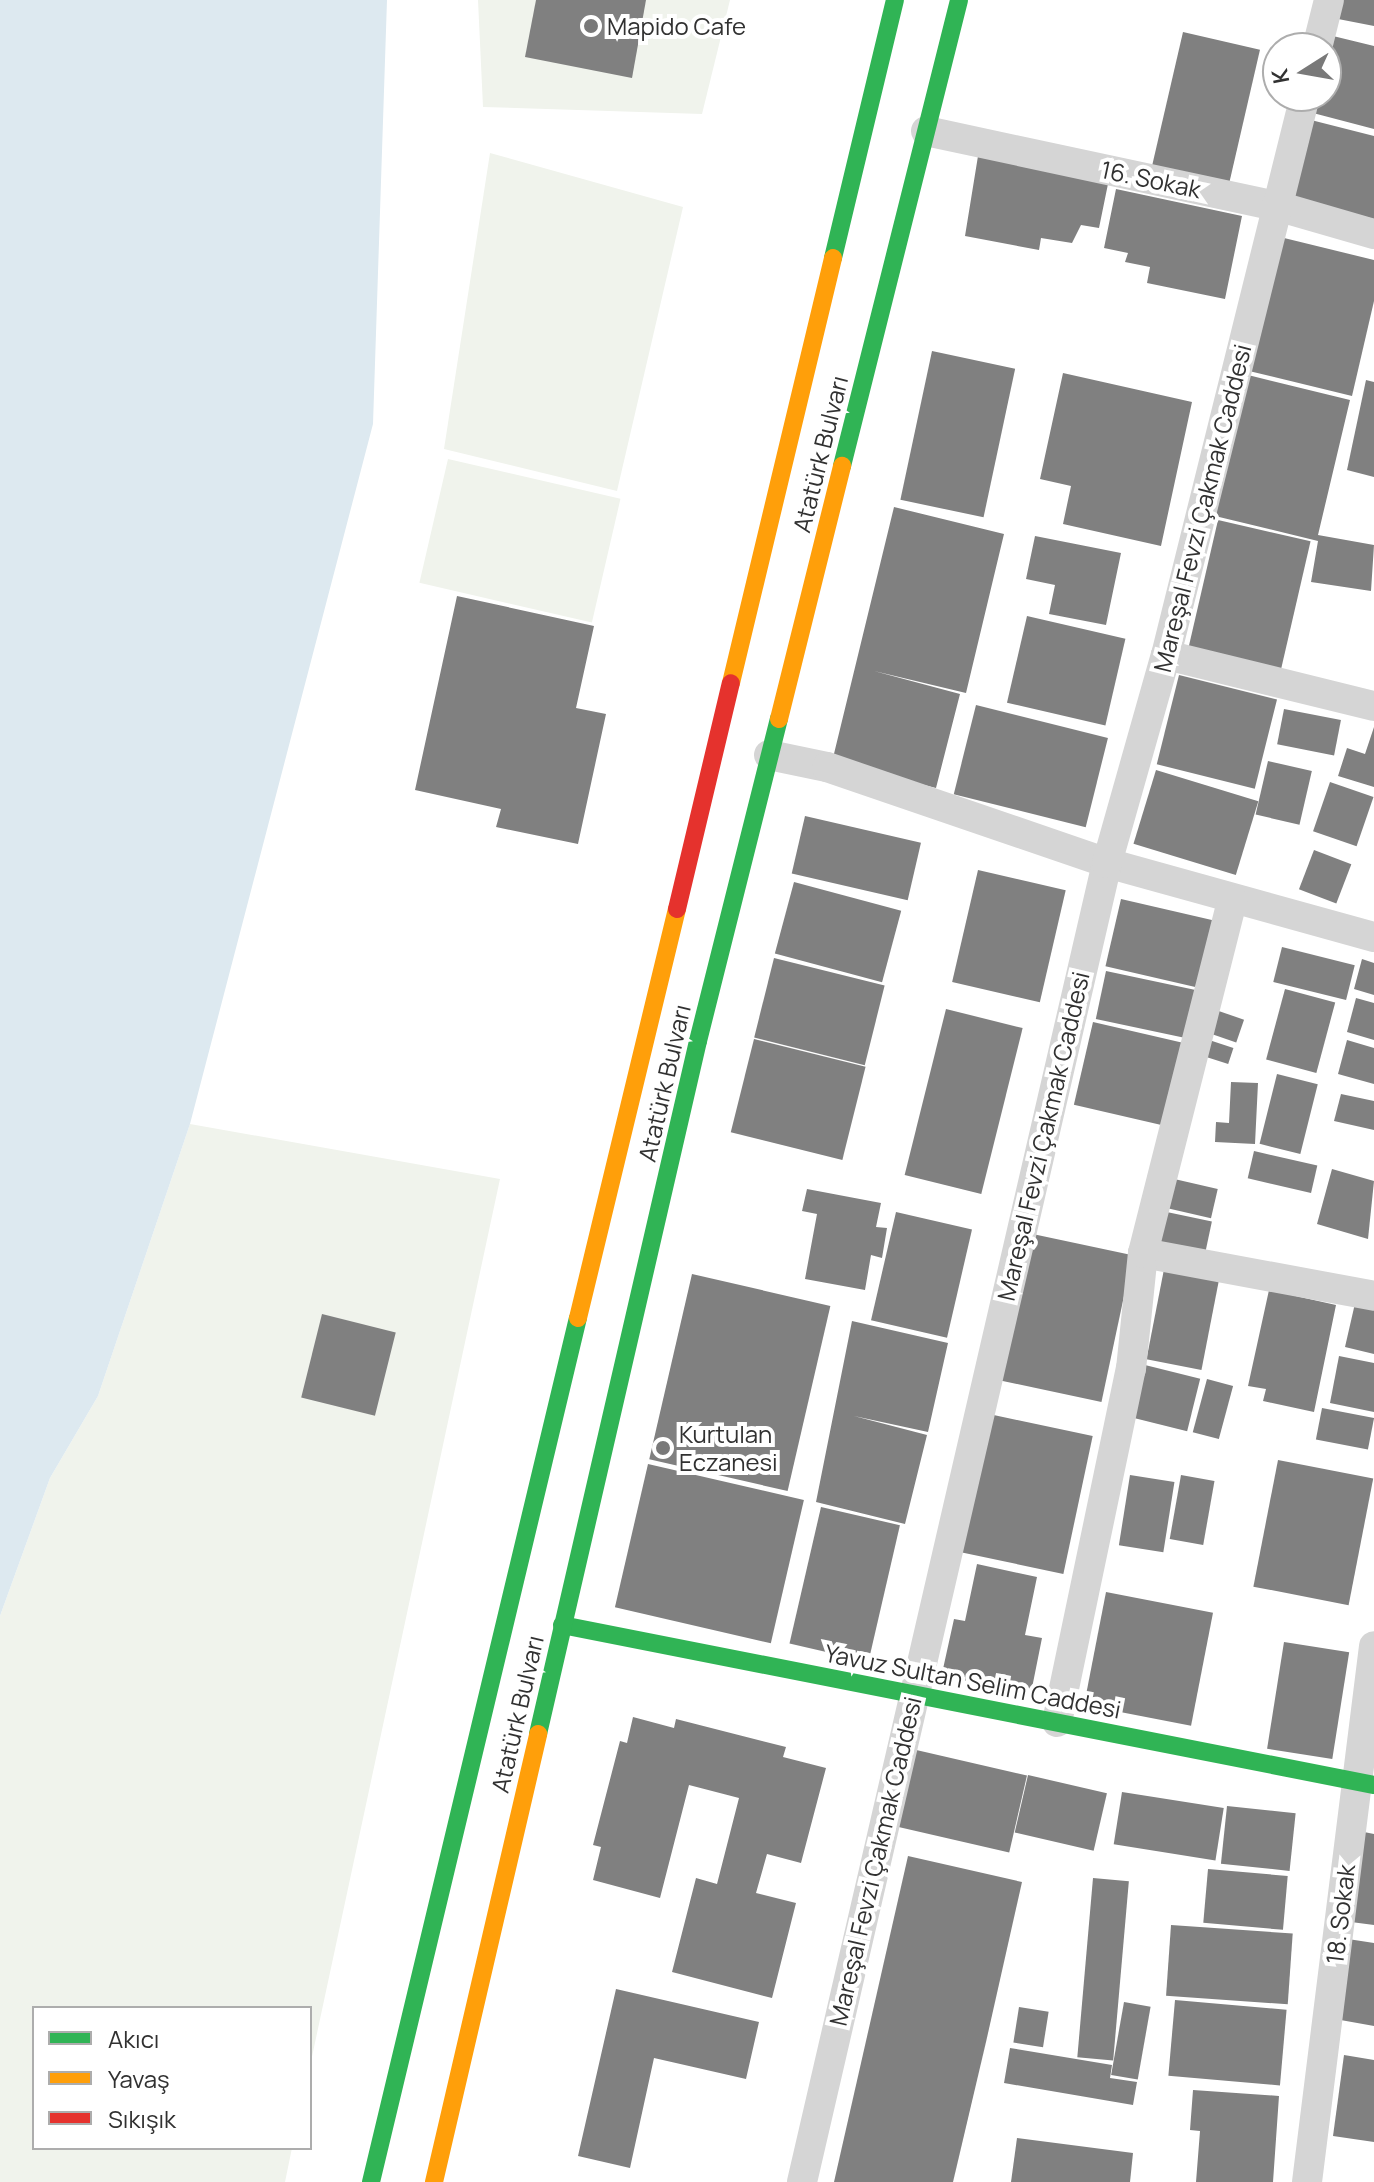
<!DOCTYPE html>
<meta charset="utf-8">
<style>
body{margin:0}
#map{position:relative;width:1374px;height:2182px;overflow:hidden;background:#fff;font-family:Manrope,sans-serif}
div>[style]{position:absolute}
.green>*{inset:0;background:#f0f3ec;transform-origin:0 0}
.water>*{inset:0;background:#dde9f0}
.building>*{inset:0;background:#808080;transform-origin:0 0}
.street>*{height:30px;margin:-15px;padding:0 15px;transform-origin:15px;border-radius:15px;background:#d5d5d5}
.fast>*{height:18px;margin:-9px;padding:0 9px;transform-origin:9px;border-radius:9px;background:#30b455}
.slow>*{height:18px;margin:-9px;padding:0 9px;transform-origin:9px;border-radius:9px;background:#ff9f0a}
.jam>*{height:18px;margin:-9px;padding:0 9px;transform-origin:9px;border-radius:9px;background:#e5322d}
.dots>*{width:22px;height:22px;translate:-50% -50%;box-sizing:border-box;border:4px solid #fff;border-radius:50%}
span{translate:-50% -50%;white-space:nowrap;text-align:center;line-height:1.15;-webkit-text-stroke:8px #fff;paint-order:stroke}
.poi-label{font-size:24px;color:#313131}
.left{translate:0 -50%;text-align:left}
.street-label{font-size:24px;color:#313131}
.legend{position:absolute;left:32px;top:2006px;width:280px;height:144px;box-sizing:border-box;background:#fff;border:2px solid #adadad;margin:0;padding:10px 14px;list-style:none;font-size:24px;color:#313131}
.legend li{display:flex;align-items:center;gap:16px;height:40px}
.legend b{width:40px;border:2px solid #adadad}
.north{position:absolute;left:1262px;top:32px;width:80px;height:80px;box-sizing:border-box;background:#fff;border:2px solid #adadad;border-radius:50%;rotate:259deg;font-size:22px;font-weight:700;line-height:32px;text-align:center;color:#313131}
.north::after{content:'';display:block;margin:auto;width:28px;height:36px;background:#797979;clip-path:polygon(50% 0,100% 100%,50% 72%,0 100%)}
</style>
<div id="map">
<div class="green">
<i style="clip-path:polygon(478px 0,730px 0,702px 114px,483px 107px)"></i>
<i style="clip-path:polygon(490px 153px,683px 207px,617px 491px,444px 449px)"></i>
<i style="left:448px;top:459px;width:177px;height:127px;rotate:13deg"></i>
<i style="clip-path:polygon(190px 1124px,500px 1179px,310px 2066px,310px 2008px,34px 2008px,34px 2148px,292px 2148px,285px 2182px,0 2182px,0 1616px,50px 1478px,98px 1396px)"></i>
</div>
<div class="water">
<i style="clip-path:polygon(0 0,387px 0,373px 424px,190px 1124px,98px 1396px,50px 1478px,0 1616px)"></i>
</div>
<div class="building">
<i style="clip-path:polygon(536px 0,646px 0,632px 78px,525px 57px)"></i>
<i style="clip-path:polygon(1336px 0,1374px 0,1374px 26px,1333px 18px)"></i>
<i style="left:1183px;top:32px;width:79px;height:142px;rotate:13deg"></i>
<i style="clip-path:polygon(1333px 36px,1374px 46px,1374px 129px,1313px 113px,1317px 96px,1326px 96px)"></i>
<i style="clip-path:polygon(1311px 120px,1374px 136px,1374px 219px,1291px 198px)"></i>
<i style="clip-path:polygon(978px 156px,1109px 179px,1099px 228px,1081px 225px,1072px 243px,1041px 238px,1039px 250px,965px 236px)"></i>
<i style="clip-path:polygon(1116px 189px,1242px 216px,1225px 299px,1147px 283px,1150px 267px,1125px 262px,1128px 253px,1104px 248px)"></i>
<i style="clip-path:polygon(1280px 237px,1374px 260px,1374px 301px,1352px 396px,1249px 371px)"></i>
<i style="left:932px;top:351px;width:85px;height:152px;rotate:12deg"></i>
<i style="clip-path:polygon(1063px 373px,1192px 402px,1161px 546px,1063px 524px,1071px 486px,1040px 479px)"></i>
<i style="clip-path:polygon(1248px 375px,1350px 400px,1318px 535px,1374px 545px,1371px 591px,1311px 582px,1318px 541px,1215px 516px)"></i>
<i style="clip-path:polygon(1366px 380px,1374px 382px,1374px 477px,1347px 470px)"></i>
<i style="clip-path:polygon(894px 507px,1004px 534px,966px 693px,874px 671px,960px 694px,936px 788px,832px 762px)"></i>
<i style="left:1218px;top:520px;width:95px;height:134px;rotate:13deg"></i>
<i style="clip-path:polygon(1035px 536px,1121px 553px,1106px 625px,1049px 614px,1055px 585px,1026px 579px)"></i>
<i style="clip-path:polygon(457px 596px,594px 626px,576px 708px,606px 714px,578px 844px,496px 827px,501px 809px,415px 790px)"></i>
<i style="left:1027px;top:616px;width:101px;height:89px;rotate:13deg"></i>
<i style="left:1179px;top:675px;width:101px;height:92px;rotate:14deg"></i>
<i style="left:976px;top:705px;width:136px;height:92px;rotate:14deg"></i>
<i style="left:1284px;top:709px;width:58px;height:36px;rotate:11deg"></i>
<i style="clip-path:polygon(1374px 727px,1374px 787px,1338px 776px,1347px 748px,1365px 754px)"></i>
<i style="left:1268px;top:761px;width:45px;height:55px;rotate:13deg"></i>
<i style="left:1156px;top:770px;width:107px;height:77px;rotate:17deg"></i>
<i style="left:1330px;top:782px;width:46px;height:52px;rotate:19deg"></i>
<i style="left:805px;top:816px;width:119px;height:59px;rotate:13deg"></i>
<i style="left:1314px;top:850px;width:40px;height:42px;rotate:21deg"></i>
<i style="left:978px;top:870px;width:90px;height:115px;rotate:13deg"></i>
<i style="left:794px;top:882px;width:111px;height:74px;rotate:15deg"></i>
<i style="left:1121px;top:899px;width:101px;height:69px;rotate:13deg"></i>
<i style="left:1282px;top:947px;width:75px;height:36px;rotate:14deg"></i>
<i style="left:774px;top:958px;width:114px;height:82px;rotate:14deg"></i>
<i style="clip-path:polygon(1362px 959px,1374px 963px,1374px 995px,1354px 989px)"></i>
<i style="left:1106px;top:971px;width:100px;height:49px;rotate:12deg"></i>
<i style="left:1285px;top:989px;width:52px;height:73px;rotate:15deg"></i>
<i style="clip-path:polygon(1356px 998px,1374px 1003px,1374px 1040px,1347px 1032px)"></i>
<i style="left:1210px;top:1008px;width:36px;height:24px;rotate:19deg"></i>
<i style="left:946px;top:1009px;width:79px;height:171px;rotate:14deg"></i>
<i style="left:1093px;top:1022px;width:102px;height:85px;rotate:13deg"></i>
<i style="left:1203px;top:1038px;width:32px;height:17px;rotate:18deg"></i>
<i style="left:754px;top:1039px;width:115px;height:96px;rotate:14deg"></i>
<i style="clip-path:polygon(1347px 1040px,1374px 1048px,1374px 1084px,1338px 1074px)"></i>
<i style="left:1277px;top:1074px;width:42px;height:72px;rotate:14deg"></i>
<i style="clip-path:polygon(1231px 1082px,1258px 1083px,1255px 1144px,1215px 1142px,1216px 1122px,1229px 1123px)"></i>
<i style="clip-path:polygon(1341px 1094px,1374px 1101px,1374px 1130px,1334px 1121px)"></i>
<i style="left:1254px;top:1151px;width:65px;height:28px;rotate:13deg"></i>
<i style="clip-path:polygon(1332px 1169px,1374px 1181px,1368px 1239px,1317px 1224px)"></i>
<i style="left:1170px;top:1178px;width:49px;height:30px;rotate:13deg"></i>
<i style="clip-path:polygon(807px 1189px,881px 1203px,876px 1227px,887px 1228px,882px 1258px,871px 1255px,865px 1290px,805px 1279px,817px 1214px,802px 1211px)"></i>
<i style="left:1162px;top:1211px;width:51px;height:36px;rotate:12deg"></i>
<i style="left:896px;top:1212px;width:78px;height:111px;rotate:13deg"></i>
<i style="left:1028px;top:1233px;width:107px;height:150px;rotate:12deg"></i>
<i style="left:1165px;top:1264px;width:56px;height:97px;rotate:11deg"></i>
<i style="left:692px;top:1274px;width:142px;height:190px;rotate:13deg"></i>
<i style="clip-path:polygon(1269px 1290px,1336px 1305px,1314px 1412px,1263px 1401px,1266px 1389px,1248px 1386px)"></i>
<i style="clip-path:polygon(1356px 1299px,1374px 1303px,1374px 1354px,1345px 1347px)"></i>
<i style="left:322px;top:1314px;width:76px;height:86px;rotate:14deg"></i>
<i style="clip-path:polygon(852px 1321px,948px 1343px,928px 1432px,854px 1416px,927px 1435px,905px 1524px,816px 1502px)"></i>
<i style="clip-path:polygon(1339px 1356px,1374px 1363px,1374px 1412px,1330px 1403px)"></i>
<i style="left:1141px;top:1364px;width:61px;height:54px;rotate:14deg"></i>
<i style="left:1207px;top:1379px;width:27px;height:55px;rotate:15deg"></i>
<i style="left:1322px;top:1408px;width:53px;height:32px;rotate:11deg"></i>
<i style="left:989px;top:1414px;width:106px;height:141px;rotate:12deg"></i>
<i style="left:1278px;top:1460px;width:97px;height:129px;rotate:11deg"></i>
<i style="left:648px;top:1464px;width:160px;height:147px;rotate:13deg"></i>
<i style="left:1130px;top:1475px;width:45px;height:71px;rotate:9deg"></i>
<i style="left:1181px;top:1475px;width:34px;height:65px;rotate:10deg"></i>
<i style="left:821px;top:1507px;width:81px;height:140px;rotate:13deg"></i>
<i style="clip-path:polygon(977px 1564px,1037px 1577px,1025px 1635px,1042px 1638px,1030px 1698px,941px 1678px,954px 1619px,965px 1621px)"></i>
<i style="left:1106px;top:1592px;width:109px;height:115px;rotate:11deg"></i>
<i style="left:1284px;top:1642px;width:66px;height:108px;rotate:9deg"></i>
<i style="clip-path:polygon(633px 1717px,674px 1728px,676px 1719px,786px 1747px,783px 1757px,826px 1768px,801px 1863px,767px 1854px,756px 1893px,796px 1903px,772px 1998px,672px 1972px,696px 1878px,717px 1884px,739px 1798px,689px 1785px,660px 1898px,593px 1880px,601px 1847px,593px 1845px,620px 1741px,627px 1743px)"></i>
<i style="left:912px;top:1749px;width:118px;height:79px;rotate:13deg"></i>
<i style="left:1028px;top:1775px;width:81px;height:59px;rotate:13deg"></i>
<i style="left:1122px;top:1792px;width:103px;height:53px;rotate:9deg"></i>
<i style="left:1227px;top:1806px;width:69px;height:58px;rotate:6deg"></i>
<i style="clip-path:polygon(1364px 1832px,1374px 1834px,1374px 1925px,1351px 1922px)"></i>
<i style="clip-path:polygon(908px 1856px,1022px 1882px,986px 2042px,953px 2182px,834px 2182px)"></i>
<i style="left:1208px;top:1869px;width:80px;height:54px;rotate:5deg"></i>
<i style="left:1093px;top:1878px;width:36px;height:180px;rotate:5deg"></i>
<i style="left:1171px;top:1925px;width:122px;height:71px;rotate:4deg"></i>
<i style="clip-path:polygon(1348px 1939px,1374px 1943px,1374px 2026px,1335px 2019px)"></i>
<i style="clip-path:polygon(616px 1989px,759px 2022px,746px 2079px,654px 2058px,630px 2168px,578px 2156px)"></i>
<i style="left:1175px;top:2000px;width:112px;height:76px;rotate:5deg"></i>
<i style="left:1124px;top:2002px;width:27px;height:74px;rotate:10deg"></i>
<i style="left:1019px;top:2007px;width:30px;height:36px;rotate:9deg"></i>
<i style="clip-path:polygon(1010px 2048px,1112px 2065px,1110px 2078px,1137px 2082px,1133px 2105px,1004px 2083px)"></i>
<i style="clip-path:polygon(1344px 2055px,1374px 2060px,1374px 2142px,1333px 2136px)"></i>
<i style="clip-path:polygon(1193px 2090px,1279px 2096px,1273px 2182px,1196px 2182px,1200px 2131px,1190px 2130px)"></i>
<i style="clip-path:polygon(1017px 2138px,1133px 2153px,1130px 2182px,1011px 2182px)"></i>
</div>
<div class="street">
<i style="left:1317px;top:48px;width:49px;rotate:-76deg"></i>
<i style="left:926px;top:131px;width:359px;rotate:12.1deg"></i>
<i style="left:1277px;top:206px;width:101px;rotate:16.1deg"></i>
<i style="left:1166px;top:655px;width:214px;rotate:13.8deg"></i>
<i style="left:769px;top:755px;width:59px;rotate:11.7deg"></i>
<i style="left:827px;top:767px;width:296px;rotate:18.9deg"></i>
<i style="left:1107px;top:863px;width:277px;rotate:15.5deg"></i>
<i style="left:1143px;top:1253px;width:235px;rotate:10.5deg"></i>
<i style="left:1057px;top:1722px;width:361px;rotate:-78.2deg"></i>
<i style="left:1131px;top:1369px;width:117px;rotate:-84.1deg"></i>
<i style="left:1143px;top:1253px;width:364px;rotate:-75.8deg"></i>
<i style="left:802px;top:2182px;width:1354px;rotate:-76.98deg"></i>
<i style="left:1107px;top:863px;width:216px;rotate:-74.2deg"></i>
<i style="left:1166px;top:655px;width:576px;rotate:-76.04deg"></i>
<i style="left:1307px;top:2182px;width:540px;rotate:-82.87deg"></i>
</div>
<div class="fast">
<i style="left:833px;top:258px;width:265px;rotate:-76.5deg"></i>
<i style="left:842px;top:466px;width:480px;rotate:-75.9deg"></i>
<i style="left:562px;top:1625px;width:828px;rotate:11.15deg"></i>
<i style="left:538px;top:1734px;width:711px;rotate:-77deg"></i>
<i style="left:698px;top:1041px;width:332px;rotate:-75.9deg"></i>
<i style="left:371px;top:2182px;width:888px;rotate:-76.53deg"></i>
</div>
<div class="slow">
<i style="left:731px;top:683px;width:437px;rotate:-76.5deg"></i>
<i style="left:779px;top:719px;width:261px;rotate:-76deg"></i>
<i style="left:578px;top:1318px;width:421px;rotate:-76.4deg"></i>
<i style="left:434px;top:2182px;width:460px;rotate:-76.9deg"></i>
</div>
<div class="jam">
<i style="left:677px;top:909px;width:232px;rotate:-76.6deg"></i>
</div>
<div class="dots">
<i style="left:591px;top:26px;background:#797979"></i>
<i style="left:663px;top:1448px;background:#797979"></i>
</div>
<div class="poi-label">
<span class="left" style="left:607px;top:26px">Mapido Cafe</span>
<span class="left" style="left:679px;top:1448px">Kurtulan<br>Eczanesi</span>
</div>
<div class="street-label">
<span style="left:1151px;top:179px;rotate:12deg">16. Sokak</span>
<span style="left:820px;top:454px;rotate:-76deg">Atatürk Bulvarı</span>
<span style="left:1202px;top:508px;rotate:-76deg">Mareşal Fevzi Çakmak Caddesi</span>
<span style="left:664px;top:1083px;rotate:-77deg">Atatürk Bulvarı</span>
<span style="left:1043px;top:1136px;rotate:-77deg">Mareşal Fevzi Çakmak Caddesi</span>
<span style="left:973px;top:1681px;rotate:11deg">Yavuz Sultan Selim Caddesi</span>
<span style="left:517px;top:1714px;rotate:-77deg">Atatürk Bulvarı</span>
<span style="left:875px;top:1861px;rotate:-77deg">Mareşal Fevzi Çakmak Caddesi</span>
<span style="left:1340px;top:1914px;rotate:-83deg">18. Sokak</span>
</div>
<ul class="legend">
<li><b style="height:10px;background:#30b455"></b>Akıcı</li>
<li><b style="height:10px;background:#ff9f0a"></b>Yavaş</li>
<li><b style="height:10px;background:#e5322d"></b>Sıkışık</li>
</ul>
<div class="north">K</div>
</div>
